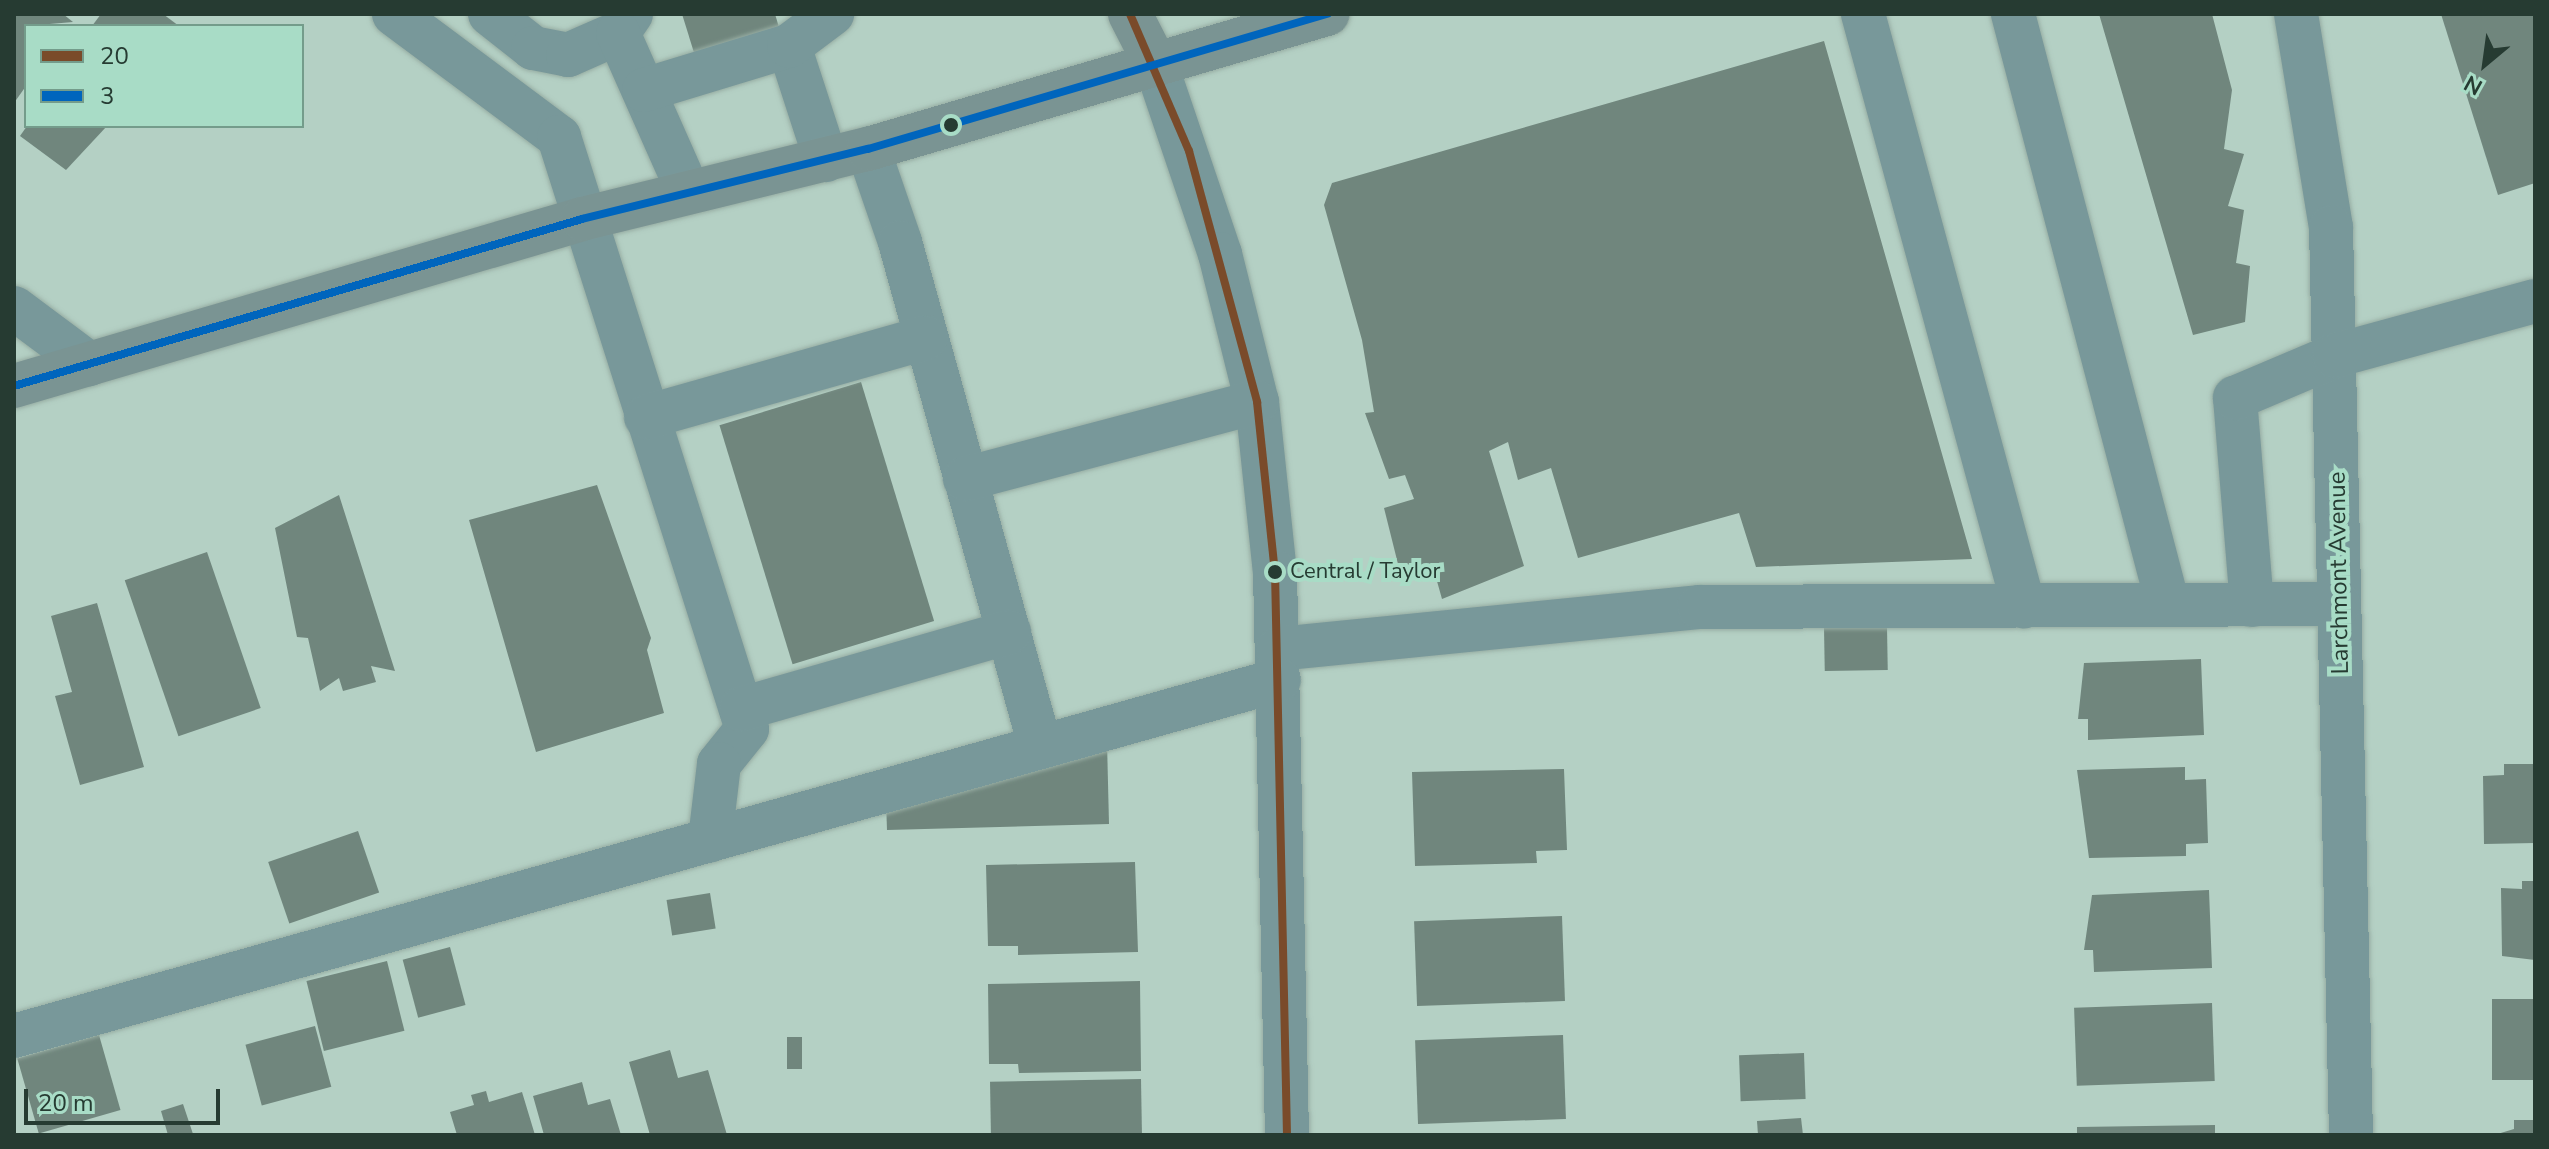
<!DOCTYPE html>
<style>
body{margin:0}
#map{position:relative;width:2549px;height:1149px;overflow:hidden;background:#b4d0c4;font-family:"Nunito Sans",sans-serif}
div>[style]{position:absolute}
.building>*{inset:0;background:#70867d;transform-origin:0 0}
.roads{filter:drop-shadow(0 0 2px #97ada3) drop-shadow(0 0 2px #97ada3)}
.minor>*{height:44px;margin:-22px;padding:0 22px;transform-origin:22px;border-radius:22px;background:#78989a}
.major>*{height:44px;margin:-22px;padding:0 22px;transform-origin:22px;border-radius:22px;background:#7a9493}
.bus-1>*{height:8px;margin:-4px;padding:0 4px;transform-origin:4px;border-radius:4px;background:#7a4b2a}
.bus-2>*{height:8px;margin:-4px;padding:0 4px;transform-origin:4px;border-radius:4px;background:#0065bd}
.dots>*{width:22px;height:22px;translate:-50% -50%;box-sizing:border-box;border:4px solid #a8dcc6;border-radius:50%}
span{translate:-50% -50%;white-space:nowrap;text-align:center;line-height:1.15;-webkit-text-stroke:8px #a8dcc6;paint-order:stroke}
.bus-label{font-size:22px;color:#263b32}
.left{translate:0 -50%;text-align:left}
.street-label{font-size:24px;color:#263b32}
.frame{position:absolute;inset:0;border:16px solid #263b32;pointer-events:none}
.legend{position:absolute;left:24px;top:24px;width:280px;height:104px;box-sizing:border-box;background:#a8dcc6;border:2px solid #749c8b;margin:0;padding:10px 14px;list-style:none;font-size:24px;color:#263b32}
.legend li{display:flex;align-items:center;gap:16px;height:40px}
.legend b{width:40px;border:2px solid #749c8b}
.north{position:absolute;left:2445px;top:24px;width:80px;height:80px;-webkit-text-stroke:6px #a8dcc6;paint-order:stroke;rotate:209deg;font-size:22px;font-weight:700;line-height:32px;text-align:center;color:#263b32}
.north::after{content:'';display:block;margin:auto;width:28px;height:36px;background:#263b32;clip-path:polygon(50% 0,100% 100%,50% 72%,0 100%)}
.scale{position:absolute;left:24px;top:1089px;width:196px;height:36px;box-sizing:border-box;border:4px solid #263b32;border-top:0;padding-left:10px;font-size:24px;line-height:28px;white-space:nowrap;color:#263b32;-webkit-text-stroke:6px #a8dcc6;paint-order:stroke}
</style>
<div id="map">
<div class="building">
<i style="clip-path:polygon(14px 14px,63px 14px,73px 22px,26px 26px,26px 86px,14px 103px)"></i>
<i style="clip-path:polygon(101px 14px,163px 14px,179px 26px,92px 26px)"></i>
<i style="clip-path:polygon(682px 14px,775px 14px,781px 34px,696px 59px)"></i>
<i style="clip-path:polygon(2099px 14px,2212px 14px,2232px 90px,2224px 149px,2244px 154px,2228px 206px,2244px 210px,2236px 263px,2250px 266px,2245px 322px,2193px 335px)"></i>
<i style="clip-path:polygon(2441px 14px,2535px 14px,2535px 183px,2498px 195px)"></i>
<i style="clip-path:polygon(1824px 41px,1972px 559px,1756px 567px,1739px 513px,1578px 558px,1551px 468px,1518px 480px,1508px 442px,1489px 451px,1524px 566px,1442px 599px,1433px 567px,1401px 576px,1384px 508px,1414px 499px,1405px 475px,1389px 479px,1365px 413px,1374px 412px,1362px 340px,1324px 205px,1332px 183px)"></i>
<i style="clip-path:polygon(27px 126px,107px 126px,66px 170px,20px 136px)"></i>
<i style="left:861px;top:382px;width:250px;height:148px;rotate:73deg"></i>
<i style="clip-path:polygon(597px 485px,651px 638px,647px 650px,664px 713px,536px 752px,469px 520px)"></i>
<i style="clip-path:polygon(339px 495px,395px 671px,371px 666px,376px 682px,343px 691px,339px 678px,320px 691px,308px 638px,297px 637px,275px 528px)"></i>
<i style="left:207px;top:552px;width:165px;height:87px;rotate:71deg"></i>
<i style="clip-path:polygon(97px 603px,144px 767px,80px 785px,55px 696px,72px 692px,51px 616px)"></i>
<i style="left:1887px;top:627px;width:43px;height:63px;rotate:89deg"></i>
<i style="clip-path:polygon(2201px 659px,2204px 735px,2088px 740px,2088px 719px,2078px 719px,2084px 663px)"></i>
<i style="clip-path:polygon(1107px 742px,1109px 824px,887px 830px,886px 801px)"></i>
<i style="clip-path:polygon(2504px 764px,2535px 764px,2535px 843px,2484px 844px,2483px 776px,2504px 775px)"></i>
<i style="clip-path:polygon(2185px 767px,2185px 780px,2206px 779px,2208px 843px,2186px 844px,2186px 856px,2089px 858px,2077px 770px)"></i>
<i style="clip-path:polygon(1564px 769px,1567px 850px,1536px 851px,1537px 863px,1415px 866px,1412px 772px)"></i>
<i style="left:358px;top:831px;width:65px;height:95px;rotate:71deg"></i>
<i style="clip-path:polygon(1135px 862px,1138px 952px,1018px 955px,1018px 946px,988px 946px,986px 865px)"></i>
<i style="clip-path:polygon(2522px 881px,2535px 881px,2535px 960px,2502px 956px,2501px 888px,2522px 889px)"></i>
<i style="clip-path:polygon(2209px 890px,2212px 968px,2094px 972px,2093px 950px,2084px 950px,2092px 895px)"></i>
<i style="left:710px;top:893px;width:36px;height:44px;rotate:81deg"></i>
<i style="left:1562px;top:916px;width:85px;height:148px;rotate:88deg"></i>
<i style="left:450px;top:947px;width:60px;height:49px;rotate:75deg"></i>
<i style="left:387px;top:961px;width:72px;height:83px;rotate:76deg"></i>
<i style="clip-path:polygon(1140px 981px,1141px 1071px,1019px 1073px,1018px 1064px,989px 1064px,988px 984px)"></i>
<i style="left:2535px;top:999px;width:81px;height:43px;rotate:90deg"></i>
<i style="left:2212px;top:1003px;width:78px;height:138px;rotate:88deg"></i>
<i style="left:315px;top:1026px;width:63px;height:72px;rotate:75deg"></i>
<i style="left:99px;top:1035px;width:78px;height:85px;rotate:74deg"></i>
<i style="left:1563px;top:1035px;width:84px;height:148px;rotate:88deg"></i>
<i style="left:787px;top:1037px;width:15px;height:32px"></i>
<i style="clip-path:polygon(670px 1050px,678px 1078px,708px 1070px,727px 1135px,650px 1135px,629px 1062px)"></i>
<i style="left:1804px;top:1053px;width:46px;height:65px;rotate:88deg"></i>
<i style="left:1141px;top:1079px;width:56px;height:151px;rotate:89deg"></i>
<i style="clip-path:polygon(582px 1082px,588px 1105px,610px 1099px,621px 1135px,544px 1135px,533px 1096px)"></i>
<i style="clip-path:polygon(486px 1091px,489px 1102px,522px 1092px,535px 1135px,457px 1135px,450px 1112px,474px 1105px,471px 1095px)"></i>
<i style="clip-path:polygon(183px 1104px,193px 1134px,168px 1135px,161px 1111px)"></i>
<i style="clip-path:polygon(1801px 1118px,1803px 1135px,1758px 1135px,1757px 1121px)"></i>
<i style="clip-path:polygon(2514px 1120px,2535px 1120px,2535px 1135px,2494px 1135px,2514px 1129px)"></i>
<i style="clip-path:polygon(2215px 1125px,2215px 1135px,2077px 1135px,2077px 1127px)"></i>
</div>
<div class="roads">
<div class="minor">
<i style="left:394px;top:14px;width:206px;rotate:36.7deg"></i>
<i style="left:559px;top:137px;width:621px;rotate:72.38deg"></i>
<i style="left:747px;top:729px;width:45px;rotate:128.7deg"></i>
<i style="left:719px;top:764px;width:77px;rotate:96.8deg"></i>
<i style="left:490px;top:14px;width:55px;rotate:38.3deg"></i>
<i style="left:533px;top:48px;width:36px;rotate:11deg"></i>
<i style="left:568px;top:55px;width:55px;rotate:-23.7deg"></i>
<i style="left:631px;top:14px;width:23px;rotate:124deg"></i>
<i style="left:618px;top:33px;width:173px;rotate:66.1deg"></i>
<i style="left:1863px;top:14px;width:614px;rotate:74.81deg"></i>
<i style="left:2013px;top:14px;width:611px;rotate:75.3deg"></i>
<i style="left:2296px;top:14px;width:216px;rotate:80.7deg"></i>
<i style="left:2331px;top:227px;width:908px;rotate:88.74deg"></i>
<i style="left:789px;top:46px;width:120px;rotate:72deg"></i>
<i style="left:1156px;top:65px;width:200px;rotate:71.3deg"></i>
<i style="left:1220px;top:254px;width:153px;rotate:76deg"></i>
<i style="left:1257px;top:402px;width:171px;rotate:84deg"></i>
<i style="left:1275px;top:572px;width:563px;rotate:88.78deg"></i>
<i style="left:644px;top:90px;width:152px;rotate:-16.9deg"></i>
<i style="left:789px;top:46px;width:54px;rotate:-36.7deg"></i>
<i style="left:868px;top:149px;width:98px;rotate:71deg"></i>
<i style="left:900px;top:242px;width:519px;rotate:74.46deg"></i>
<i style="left:14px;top:308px;width:94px;rotate:36.7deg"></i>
<i style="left:646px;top:417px;width:291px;rotate:-15.8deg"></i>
<i style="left:965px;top:479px;width:302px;rotate:-14.8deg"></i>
<i style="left:2252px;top:605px;width:208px;rotate:-94.7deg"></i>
<i style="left:2235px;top:398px;width:108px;rotate:-23deg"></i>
<i style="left:2334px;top:356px;width:208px;rotate:-15.3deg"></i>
<i style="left:1278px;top:649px;width:423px;rotate:-5.7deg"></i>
<i style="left:1699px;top:607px;width:640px;rotate:-0.27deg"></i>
<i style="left:741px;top:709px;width:279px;rotate:-16deg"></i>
<i style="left:14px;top:1036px;width:1314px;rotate:-15.72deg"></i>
</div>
<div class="major">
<i style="left:1130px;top:14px;width:57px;rotate:63deg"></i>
<i style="left:14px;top:386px;width:592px;rotate:-16.38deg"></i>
<i style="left:582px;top:219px;width:294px;rotate:-13.8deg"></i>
<i style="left:868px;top:149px;width:479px;rotate:-16.4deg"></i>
</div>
</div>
<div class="bus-1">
<i style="left:1130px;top:14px;width:149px;rotate:66.7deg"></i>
<i style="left:1189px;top:151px;width:260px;rotate:74.8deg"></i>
<i style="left:1257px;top:402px;width:171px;rotate:84deg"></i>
<i style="left:1275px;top:572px;width:563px;rotate:88.78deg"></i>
</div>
<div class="bus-2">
<i style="left:14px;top:386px;width:592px;rotate:-16.38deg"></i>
<i style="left:582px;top:219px;width:294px;rotate:-13.8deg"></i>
<i style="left:868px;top:149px;width:479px;rotate:-16.4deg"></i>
</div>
<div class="dots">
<i style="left:951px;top:125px;background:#263b32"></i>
<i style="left:1275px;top:572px;background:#263b32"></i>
</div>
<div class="bus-label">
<span class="left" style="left:1290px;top:572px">Central / Taylor</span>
</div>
<div class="street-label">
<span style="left:2339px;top:573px;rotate:-91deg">Larchmont Avenue</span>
</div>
<div class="frame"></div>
<ul class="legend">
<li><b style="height:10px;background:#7a4b2a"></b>20</li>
<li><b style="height:10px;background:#0065bd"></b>3</li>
</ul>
<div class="north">N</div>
<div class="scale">20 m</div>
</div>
